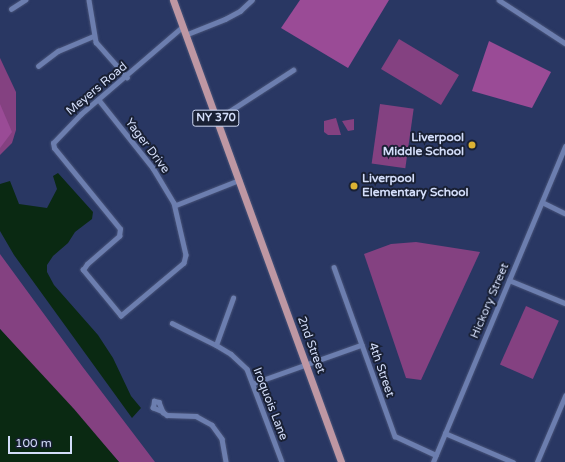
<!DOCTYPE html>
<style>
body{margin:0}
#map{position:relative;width:565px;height:462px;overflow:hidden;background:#293763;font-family:"Varela Round",sans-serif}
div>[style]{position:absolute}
.green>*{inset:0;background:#844181;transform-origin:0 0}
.forest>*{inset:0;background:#9a4b96}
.water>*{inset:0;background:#0a2912}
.roads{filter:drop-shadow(0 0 1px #485378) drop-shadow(0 0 1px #485378)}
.minor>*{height:4.5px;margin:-2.25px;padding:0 2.25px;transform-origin:2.25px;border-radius:2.25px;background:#6c7eaf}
.primary>*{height:7px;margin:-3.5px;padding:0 3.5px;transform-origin:3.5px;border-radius:3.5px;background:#be97a3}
.dots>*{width:11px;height:11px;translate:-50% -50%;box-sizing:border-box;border:2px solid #192034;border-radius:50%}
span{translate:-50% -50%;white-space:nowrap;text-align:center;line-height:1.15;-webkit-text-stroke:4px #192034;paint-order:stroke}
.shield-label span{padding:1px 3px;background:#192034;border:1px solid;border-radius:3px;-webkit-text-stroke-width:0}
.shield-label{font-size:11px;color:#d3ddf9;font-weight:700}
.street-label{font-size:12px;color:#d3ddf9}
.poi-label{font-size:12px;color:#d3ddf9;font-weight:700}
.right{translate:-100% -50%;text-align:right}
.left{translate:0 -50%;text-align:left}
.scale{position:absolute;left:8px;top:436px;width:64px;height:18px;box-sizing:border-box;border:2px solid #d3ddf9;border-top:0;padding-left:5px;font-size:12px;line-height:14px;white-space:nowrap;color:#d3ddf9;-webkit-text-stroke:3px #192034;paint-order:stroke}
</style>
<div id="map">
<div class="green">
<i style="left:399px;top:39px;width:70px;height:35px;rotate:31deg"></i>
<i style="clip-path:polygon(0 58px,16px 92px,16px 130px,12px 143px,0 155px)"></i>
<i style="left:380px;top:104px;width:34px;height:60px;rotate:8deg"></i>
<i style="clip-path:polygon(336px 118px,341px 135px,328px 135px,324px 132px,324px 121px)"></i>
<i style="clip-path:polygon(354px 119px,354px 130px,348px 131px,342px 121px)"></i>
<i style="clip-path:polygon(416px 242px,480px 252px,421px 380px,406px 378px,364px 254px,391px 244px)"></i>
<i style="clip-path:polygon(0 254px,82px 366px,155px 462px,119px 462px,0 329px)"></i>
<i style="left:526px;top:306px;width:36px;height:64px;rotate:24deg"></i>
</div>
<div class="forest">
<i style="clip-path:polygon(300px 0,389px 0,348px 68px,281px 28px)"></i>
<i style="clip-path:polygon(489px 41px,551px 72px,532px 108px,472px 91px)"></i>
<i style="clip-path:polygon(0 104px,12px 132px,0 148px)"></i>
</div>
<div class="water">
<i style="clip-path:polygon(58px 173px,93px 212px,92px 219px,75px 232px,68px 243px,53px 256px,47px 265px,47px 272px,54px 285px,98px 335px,113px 358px,131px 396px,141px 408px,132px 418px,14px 255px,0 231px,0 184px,10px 181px,19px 204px,47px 208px,57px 189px,53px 176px)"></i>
<i style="clip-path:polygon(0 329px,74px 409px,119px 462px,0 462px)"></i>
</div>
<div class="roads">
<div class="minor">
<i style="left:89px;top:0;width:43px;rotate:80.5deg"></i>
<i style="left:96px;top:42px;width:47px;rotate:48.5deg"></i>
<i style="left:499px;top:0;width:79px;rotate:33.1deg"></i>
<i style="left:11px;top:9px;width:17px;rotate:-33deg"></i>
<i style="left:185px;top:35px;width:43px;rotate:-21.8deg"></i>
<i style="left:225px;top:19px;width:17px;rotate:-28deg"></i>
<i style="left:240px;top:11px;width:16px;rotate:-43deg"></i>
<i style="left:38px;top:66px;width:25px;rotate:-37deg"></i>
<i style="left:58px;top:51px;width:38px;rotate:-23deg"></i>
<i style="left:99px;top:100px;width:87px;rotate:51.5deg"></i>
<i style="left:153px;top:168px;width:41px;rotate:59deg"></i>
<i style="left:174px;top:203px;width:53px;rotate:77deg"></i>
<i style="left:186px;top:255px;width:8px;rotate:104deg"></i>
<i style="left:184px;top:263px;width:82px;rotate:139.9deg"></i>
<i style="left:121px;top:316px;width:60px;rotate:-129.6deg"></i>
<i style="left:83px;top:270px;width:7px;rotate:-56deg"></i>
<i style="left:87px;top:264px;width:43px;rotate:-41.2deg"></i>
<i style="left:119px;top:236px;width:7px;rotate:-82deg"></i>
<i style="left:120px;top:229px;width:104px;rotate:-129.2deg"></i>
<i style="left:54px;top:148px;width:5px;rotate:-101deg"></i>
<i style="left:53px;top:143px;width:40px;rotate:-46deg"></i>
<i style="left:81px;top:114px;width:133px;rotate:-40.7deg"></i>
<i style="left:216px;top:120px;width:92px;rotate:-33deg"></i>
<i style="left:542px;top:202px;width:25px;rotate:26deg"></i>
<i style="left:176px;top:205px;width:68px;rotate:-21.6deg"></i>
<i style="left:334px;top:267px;width:180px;rotate:70.2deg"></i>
<i style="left:395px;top:436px;width:45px;rotate:24.9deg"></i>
<i style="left:509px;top:280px;width:61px;rotate:22.3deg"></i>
<i style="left:172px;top:323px;width:49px;rotate:26.6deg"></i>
<i style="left:216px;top:345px;width:17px;rotate:31deg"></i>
<i style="left:231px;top:354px;width:22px;rotate:43deg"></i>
<i style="left:247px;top:369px;width:99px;rotate:69.4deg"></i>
<i style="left:216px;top:345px;width:50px;rotate:-70.1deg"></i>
<i style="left:254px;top:383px;width:114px;rotate:-19.6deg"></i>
<i style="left:154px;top:401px;width:5px;rotate:11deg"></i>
<i style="left:159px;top:402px;width:11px;rotate:68deg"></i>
<i style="left:163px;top:412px;width:11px;rotate:-158deg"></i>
<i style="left:153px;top:408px;width:7px;rotate:-82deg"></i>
<i style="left:163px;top:412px;width:5px;rotate:37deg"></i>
<i style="left:167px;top:415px;width:29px;rotate:2deg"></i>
<i style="left:196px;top:416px;width:18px;rotate:29deg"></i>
<i style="left:212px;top:425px;width:17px;rotate:54deg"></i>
<i style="left:222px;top:439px;width:23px;rotate:80deg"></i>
<i style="left:445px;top:433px;width:74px;rotate:23.1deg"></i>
<i style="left:433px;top:462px;width:342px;rotate:-67.3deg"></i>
<i style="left:537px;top:462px;width:72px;rotate:-67deg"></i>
</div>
<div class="primary">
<i style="left:173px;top:0;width:492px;rotate:70deg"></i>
</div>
</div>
<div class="dots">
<i style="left:472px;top:145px;background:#dcb233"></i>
<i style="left:354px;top:186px;background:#dcb233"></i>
</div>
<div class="shield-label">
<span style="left:216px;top:118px">NY 370</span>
</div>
<div class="street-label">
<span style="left:97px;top:89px;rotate:-40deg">Meyers Road</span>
<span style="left:147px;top:146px;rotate:53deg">Yager Drive</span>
<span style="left:490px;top:301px;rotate:-67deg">Hickory Street</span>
<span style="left:311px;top:345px;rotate:70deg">2nd Street</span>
<span style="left:381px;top:370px;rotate:71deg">4th Street</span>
<span style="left:270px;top:404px;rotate:69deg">Iroquois Lane</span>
</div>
<div class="poi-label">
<span class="right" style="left:464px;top:145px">Liverpool<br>Middle School</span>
<span class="left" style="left:362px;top:186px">Liverpool<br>Elementary School</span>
</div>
<div class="scale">100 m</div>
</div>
